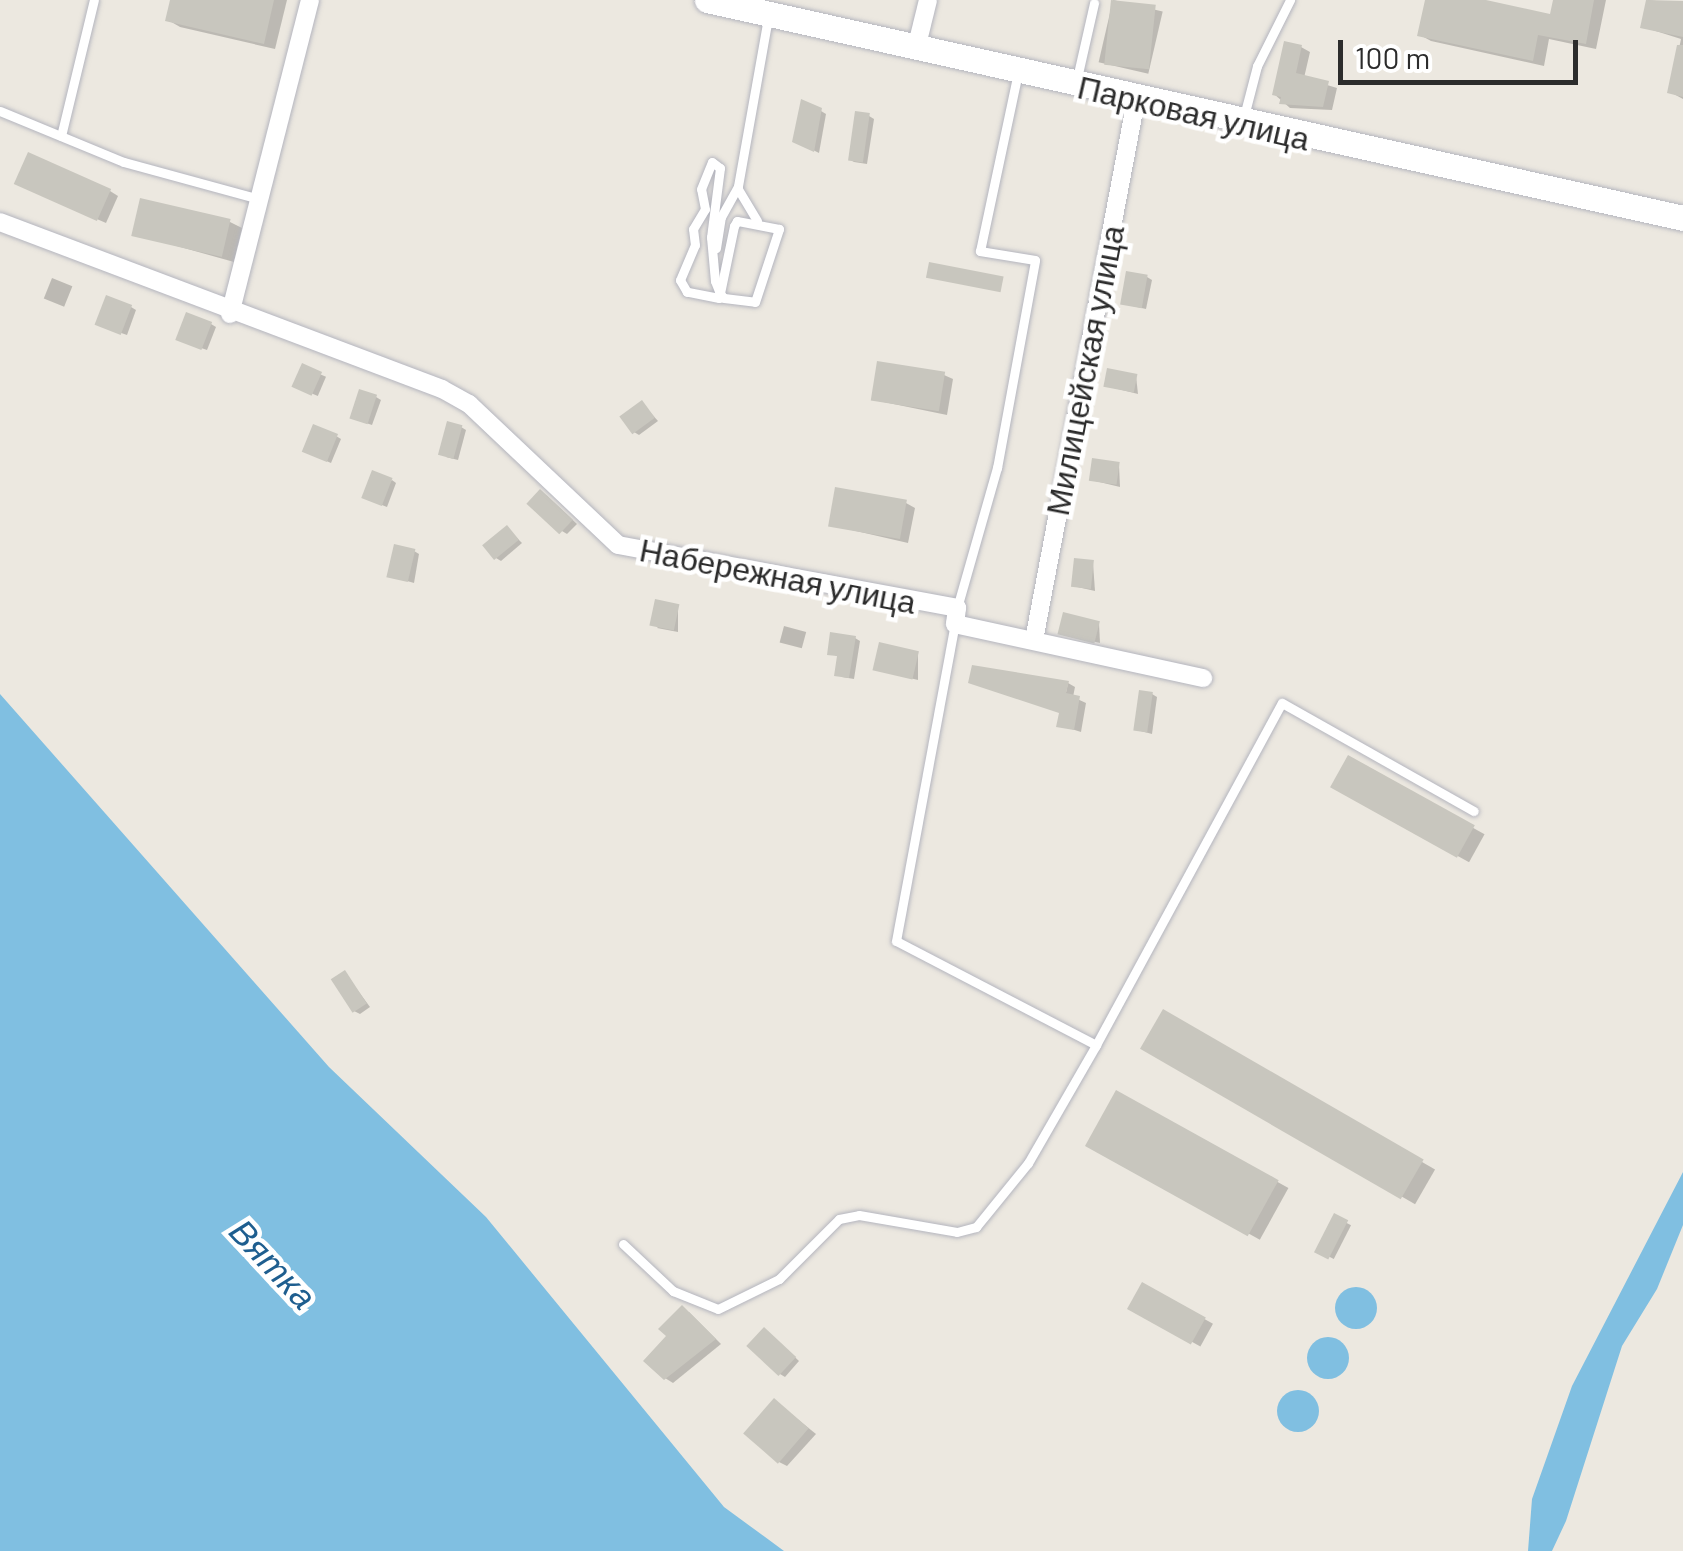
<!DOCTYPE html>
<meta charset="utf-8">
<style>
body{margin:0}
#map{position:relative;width:1683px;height:1551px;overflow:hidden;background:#ece8e0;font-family:Barlow,sans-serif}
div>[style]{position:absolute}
.water>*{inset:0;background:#80bfe1}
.round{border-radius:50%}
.shadow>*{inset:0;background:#0003;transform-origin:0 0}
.building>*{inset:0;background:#c8c6be;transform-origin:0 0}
.roads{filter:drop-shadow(0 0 2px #b4b5be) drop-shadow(0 0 2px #b4b5be)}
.lane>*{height:9px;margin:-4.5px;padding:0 4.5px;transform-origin:4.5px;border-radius:4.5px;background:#fff}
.street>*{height:18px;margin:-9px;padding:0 9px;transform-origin:9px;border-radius:9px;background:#fff}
.secondary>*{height:25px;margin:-12.5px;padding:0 12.5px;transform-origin:12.5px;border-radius:12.5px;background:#fff}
span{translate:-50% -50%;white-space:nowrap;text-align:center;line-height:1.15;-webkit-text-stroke:9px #fff;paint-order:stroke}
.street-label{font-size:32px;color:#2c2c2c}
.water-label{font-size:35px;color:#1e5e8f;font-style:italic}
.scale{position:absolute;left:1338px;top:40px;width:240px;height:45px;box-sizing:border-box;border:5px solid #2c2c2c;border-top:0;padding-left:12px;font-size:30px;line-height:35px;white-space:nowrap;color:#2c2c2c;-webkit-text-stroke:8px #fff;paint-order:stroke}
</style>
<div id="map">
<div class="water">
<i style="clip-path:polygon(0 694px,329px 1067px,486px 1217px,724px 1507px,784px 1551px,0 1551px)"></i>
<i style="clip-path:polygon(1683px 1172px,1683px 1225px,1657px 1289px,1622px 1346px,1566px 1521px,1552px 1551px,1528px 1551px,1532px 1499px,1572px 1386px)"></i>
<i class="round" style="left:1335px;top:1287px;width:42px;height:42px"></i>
<i class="round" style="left:1307px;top:1337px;width:42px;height:42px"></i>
<i class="round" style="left:1277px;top:1390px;width:42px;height:42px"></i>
</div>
<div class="shadow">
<i style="clip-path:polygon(173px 0,287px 0,275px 49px,180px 27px,168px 20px)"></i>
<i style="left:1113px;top:0;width:51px;height:64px;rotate:13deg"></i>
<i style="clip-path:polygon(1428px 0,1474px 0,1552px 17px,1555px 0,1606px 0,1596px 49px,1549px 39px,1544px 66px,1431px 41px,1420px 35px)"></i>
<i style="clip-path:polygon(1648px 0,1683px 4px,1683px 99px,1670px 92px,1681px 39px,1643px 27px)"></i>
<i style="clip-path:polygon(1301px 47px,1310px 52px,1304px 78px,1337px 88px,1332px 110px,1290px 108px,1274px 94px)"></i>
<i style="clip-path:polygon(821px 111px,826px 114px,819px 153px,795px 141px)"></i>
<i style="clip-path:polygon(869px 116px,874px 119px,867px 164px,854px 162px,849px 159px)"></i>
<i style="clip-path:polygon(26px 188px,110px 191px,118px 196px,106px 223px)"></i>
<i style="clip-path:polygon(230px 222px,242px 228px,234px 262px,134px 234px)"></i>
<i style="clip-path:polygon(1147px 277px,1152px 280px,1146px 309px,1128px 305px)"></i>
<i style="left:52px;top:278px;width:22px;height:22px;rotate:22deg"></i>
<i style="clip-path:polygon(131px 307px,136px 310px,127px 335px,104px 327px)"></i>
<i style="clip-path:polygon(211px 324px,216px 327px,207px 350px,184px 342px)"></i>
<i style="left:303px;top:367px;width:25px;height:21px;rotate:23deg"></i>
<i style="clip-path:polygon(944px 375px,953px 379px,947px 415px,874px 400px)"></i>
<i style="clip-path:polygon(1136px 376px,1138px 394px,1106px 386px)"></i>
<i style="clip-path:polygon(376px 397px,381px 400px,372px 425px,357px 420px)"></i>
<i style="clip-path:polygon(642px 403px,658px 421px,639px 435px,634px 432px)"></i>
<i style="clip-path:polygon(461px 427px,466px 430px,458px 460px,446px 457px)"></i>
<i style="clip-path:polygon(336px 436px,341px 439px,331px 463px,310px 454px)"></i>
<i style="clip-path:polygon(1119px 465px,1120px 487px,1091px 480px)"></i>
<i style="clip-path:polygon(392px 480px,396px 483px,387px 507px,369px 500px)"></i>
<i style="clip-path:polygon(546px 495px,577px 524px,567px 534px,562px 531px)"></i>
<i style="clip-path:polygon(906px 503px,915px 508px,908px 543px,830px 525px)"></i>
<i style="clip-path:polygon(507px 528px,522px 543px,501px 561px,496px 558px)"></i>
<i style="clip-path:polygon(414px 551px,419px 554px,414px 583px,390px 576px)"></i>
<i style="clip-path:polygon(1093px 563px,1095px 591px,1073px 586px)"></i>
<i style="clip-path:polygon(678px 607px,678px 632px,657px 628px)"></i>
<i style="clip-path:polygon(1099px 623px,1100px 643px,1065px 635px)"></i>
<i style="left:784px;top:626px;width:23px;height:17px;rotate:15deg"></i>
<i style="clip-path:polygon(855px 638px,860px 641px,854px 679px,842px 677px,839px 657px,830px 653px)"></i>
<i style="clip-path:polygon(918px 653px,918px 680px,881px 671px)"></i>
<i style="clip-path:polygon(1068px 683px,1075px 687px,1073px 697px,1086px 703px,1081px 732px,1059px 725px)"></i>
<i style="clip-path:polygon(1152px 694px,1157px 697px,1152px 734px,1137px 730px)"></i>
<i style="left:1349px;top:759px;width:155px;height:32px;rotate:29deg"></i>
<i style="clip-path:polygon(345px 973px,370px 1007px,360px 1014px,354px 1011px)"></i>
<i style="left:1164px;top:1013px;width:313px;height:40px;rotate:30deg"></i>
<i style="left:1117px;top:1093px;width:196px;height:59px;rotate:29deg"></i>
<i style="left:1335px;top:1217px;width:18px;height:38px;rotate:27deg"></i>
<i style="left:1143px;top:1285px;width:80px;height:26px;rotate:29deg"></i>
<i style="clip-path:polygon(689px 1312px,721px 1344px,673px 1383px,665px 1378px)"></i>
<i style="clip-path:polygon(769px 1333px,799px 1361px,785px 1377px,780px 1374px)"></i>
<i style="clip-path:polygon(775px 1401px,816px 1434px,787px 1466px,779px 1462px)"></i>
</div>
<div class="building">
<i style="clip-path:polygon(170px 0,274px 0,264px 44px,165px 21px)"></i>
<i style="left:1111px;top:0;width:45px;height:65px;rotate:6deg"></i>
<i style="clip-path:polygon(1425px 0,1486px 0,1550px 14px,1553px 0,1594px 0,1586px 44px,1538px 35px,1533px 61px,1417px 36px)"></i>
<i style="clip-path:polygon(1646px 0,1683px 1px,1683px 37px,1640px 28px)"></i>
<i style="clip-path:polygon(1284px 41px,1302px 45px,1296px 73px,1329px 81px,1323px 107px,1279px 104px,1281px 97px,1272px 95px)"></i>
<i style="clip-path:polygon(1677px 45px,1683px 45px,1683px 97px,1667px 93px)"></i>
<i style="clip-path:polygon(801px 99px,822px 108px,814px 152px,792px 142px)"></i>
<i style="left:855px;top:111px;width:15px;height:50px;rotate:8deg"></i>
<i style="left:28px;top:152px;width:91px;height:35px;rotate:24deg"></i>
<i style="left:140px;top:198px;width:93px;height:39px;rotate:13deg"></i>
<i style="left:929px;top:262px;width:76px;height:16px;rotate:11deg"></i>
<i style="left:1126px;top:271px;width:22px;height:34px;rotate:10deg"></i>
<i style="left:106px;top:295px;width:28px;height:32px;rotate:21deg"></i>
<i style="left:186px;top:312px;width:28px;height:30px;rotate:21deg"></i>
<i style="left:877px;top:361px;width:69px;height:40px;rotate:9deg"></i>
<i style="left:302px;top:363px;width:22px;height:26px;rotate:24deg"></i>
<i style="left:1107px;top:368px;width:31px;height:19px;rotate:11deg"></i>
<i style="left:359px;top:389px;width:19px;height:31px;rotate:18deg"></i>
<i style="left:642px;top:400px;width:22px;height:28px;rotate:54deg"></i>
<i style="left:447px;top:421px;width:16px;height:35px;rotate:15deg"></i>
<i style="left:313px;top:424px;width:27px;height:30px;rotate:22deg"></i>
<i style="left:1092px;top:458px;width:28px;height:23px;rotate:8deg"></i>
<i style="left:372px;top:470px;width:22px;height:30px;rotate:21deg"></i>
<i style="left:835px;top:487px;width:73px;height:40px;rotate:10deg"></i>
<i style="left:540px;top:489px;width:45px;height:20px;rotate:43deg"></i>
<i style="left:507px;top:525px;width:19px;height:32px;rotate:51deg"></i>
<i style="left:394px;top:544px;width:22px;height:34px;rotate:13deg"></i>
<i style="left:1074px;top:558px;width:20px;height:29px;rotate:6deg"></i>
<i style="left:655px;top:599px;width:25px;height:27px;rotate:12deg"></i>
<i style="left:1063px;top:612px;width:38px;height:23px;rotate:14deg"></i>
<i style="clip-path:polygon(830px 632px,856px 636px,849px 678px,834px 676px,837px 656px,827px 655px)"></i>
<i style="left:879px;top:642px;width:41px;height:29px;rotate:13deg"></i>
<i style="clip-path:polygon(972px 665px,1069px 681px,1066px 693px,1080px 696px,1074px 730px,1056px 727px,1059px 713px,968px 683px)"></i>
<i style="left:1139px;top:690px;width:14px;height:41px;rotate:8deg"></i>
<i style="left:1348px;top:755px;width:145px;height:37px;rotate:29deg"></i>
<i style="left:345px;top:970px;width:40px;height:17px;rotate:57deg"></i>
<i style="left:1163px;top:1009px;width:301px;height:46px;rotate:30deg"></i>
<i style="left:1116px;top:1090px;width:186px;height:64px;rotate:29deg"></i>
<i style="left:1334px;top:1213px;width:16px;height:44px;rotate:27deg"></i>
<i style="left:1142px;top:1282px;width:73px;height:31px;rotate:29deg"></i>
<i style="clip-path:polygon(682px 1305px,716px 1339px,664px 1380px,643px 1361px,666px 1336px,658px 1329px)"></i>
<i style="left:764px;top:1327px;width:44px;height:26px;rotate:43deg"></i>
<i style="left:774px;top:1398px;width:46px;height:47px;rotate:41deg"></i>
</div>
<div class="roads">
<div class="lane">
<i style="left:1077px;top:78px;width:77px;rotate:-77.2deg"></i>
<i style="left:0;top:111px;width:134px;rotate:22.4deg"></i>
<i style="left:124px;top:162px;width:140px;rotate:15.3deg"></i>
<i style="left:1244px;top:116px;width:52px;rotate:-75.4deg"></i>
<i style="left:1257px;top:66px;width:74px;rotate:-63.4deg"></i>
<i style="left:61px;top:136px;width:140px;rotate:-76.4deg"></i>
<i style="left:738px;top:189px;width:37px;rotate:59deg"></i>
<i style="left:716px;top:248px;width:31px;rotate:-81deg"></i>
<i style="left:721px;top:217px;width:35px;rotate:-61deg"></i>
<i style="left:738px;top:186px;width:172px;rotate:-79.9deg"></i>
<i style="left:719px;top:298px;width:33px;rotate:-169deg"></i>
<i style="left:687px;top:292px;width:14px;rotate:-120deg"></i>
<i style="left:680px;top:280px;width:38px;rotate:-67deg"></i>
<i style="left:695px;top:245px;width:16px;rotate:-97deg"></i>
<i style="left:693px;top:229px;width:23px;rotate:-59deg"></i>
<i style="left:705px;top:209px;width:20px;rotate:-101deg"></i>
<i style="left:701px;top:189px;width:29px;rotate:-68deg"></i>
<i style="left:712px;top:162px;width:10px;rotate:37deg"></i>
<i style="left:720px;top:168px;width:70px;rotate:97.4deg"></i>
<i style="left:711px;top:237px;width:44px;rotate:84.8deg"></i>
<i style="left:715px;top:281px;width:11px;rotate:68deg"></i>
<i style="left:719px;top:291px;width:4px;rotate:63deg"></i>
<i style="left:721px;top:295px;width:4px;rotate:45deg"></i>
<i style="left:724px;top:298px;width:31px;rotate:7deg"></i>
<i style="left:755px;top:302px;width:77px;rotate:-71.8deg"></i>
<i style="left:779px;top:229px;width:43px;rotate:-169.2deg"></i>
<i style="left:737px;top:221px;width:6px;rotate:121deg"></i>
<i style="left:734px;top:226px;width:68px;rotate:101.8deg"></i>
<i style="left:720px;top:293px;width:5px;rotate:101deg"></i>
<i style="left:957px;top:608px;width:146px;rotate:-74.1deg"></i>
<i style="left:997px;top:468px;width:211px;rotate:-79.6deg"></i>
<i style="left:1035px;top:260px;width:56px;rotate:-170.7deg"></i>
<i style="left:980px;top:251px;width:183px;rotate:-78deg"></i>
<i style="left:1096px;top:1045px;width:389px;rotate:-61.5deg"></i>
<i style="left:1282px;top:703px;width:220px;rotate:29.4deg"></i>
<i style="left:623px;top:1244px;width:69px;rotate:43.2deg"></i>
<i style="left:673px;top:1291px;width:48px;rotate:21.8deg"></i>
<i style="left:718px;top:1309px;width:68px;rotate:-26.2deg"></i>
<i style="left:779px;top:1279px;width:85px;rotate:-45deg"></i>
<i style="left:839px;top:1219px;width:20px;rotate:-11deg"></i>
<i style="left:859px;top:1215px;width:99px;rotate:9.8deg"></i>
<i style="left:957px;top:1232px;width:20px;rotate:-15deg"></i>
<i style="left:976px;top:1227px;width:82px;rotate:-50.9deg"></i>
<i style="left:1028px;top:1163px;width:136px;rotate:-60deg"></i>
<i style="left:1096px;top:1045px;width:225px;rotate:-152.5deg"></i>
<i style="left:896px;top:941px;width:322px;rotate:-79.5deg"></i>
</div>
<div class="street">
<i style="left:916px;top:49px;width:50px;rotate:-76.2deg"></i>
<i style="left:0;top:222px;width:472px;rotate:20.7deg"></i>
<i style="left:442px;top:389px;width:31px;rotate:29deg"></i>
<i style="left:469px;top:404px;width:205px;rotate:43.4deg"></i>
<i style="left:618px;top:545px;width:345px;rotate:10.5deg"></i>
<i style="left:957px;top:608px;width:16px;rotate:97deg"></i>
<i style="left:955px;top:624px;width:254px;rotate:12.3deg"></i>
<i style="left:230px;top:314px;width:324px;rotate:-75.7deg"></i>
<i style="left:1034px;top:640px;width:550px;rotate:-79.3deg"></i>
</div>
<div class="secondary">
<i style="left:707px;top:0;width:1000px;rotate:12.59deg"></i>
</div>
</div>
<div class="street-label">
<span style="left:1194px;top:112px;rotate:13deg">Парковая улица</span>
<span style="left:1084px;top:370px;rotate:-79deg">Милицейская улица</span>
<span style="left:778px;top:575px;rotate:11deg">Набережная улица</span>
</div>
<div class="water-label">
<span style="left:274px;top:1263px;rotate:47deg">Вятка</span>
</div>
<div class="scale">100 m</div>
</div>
